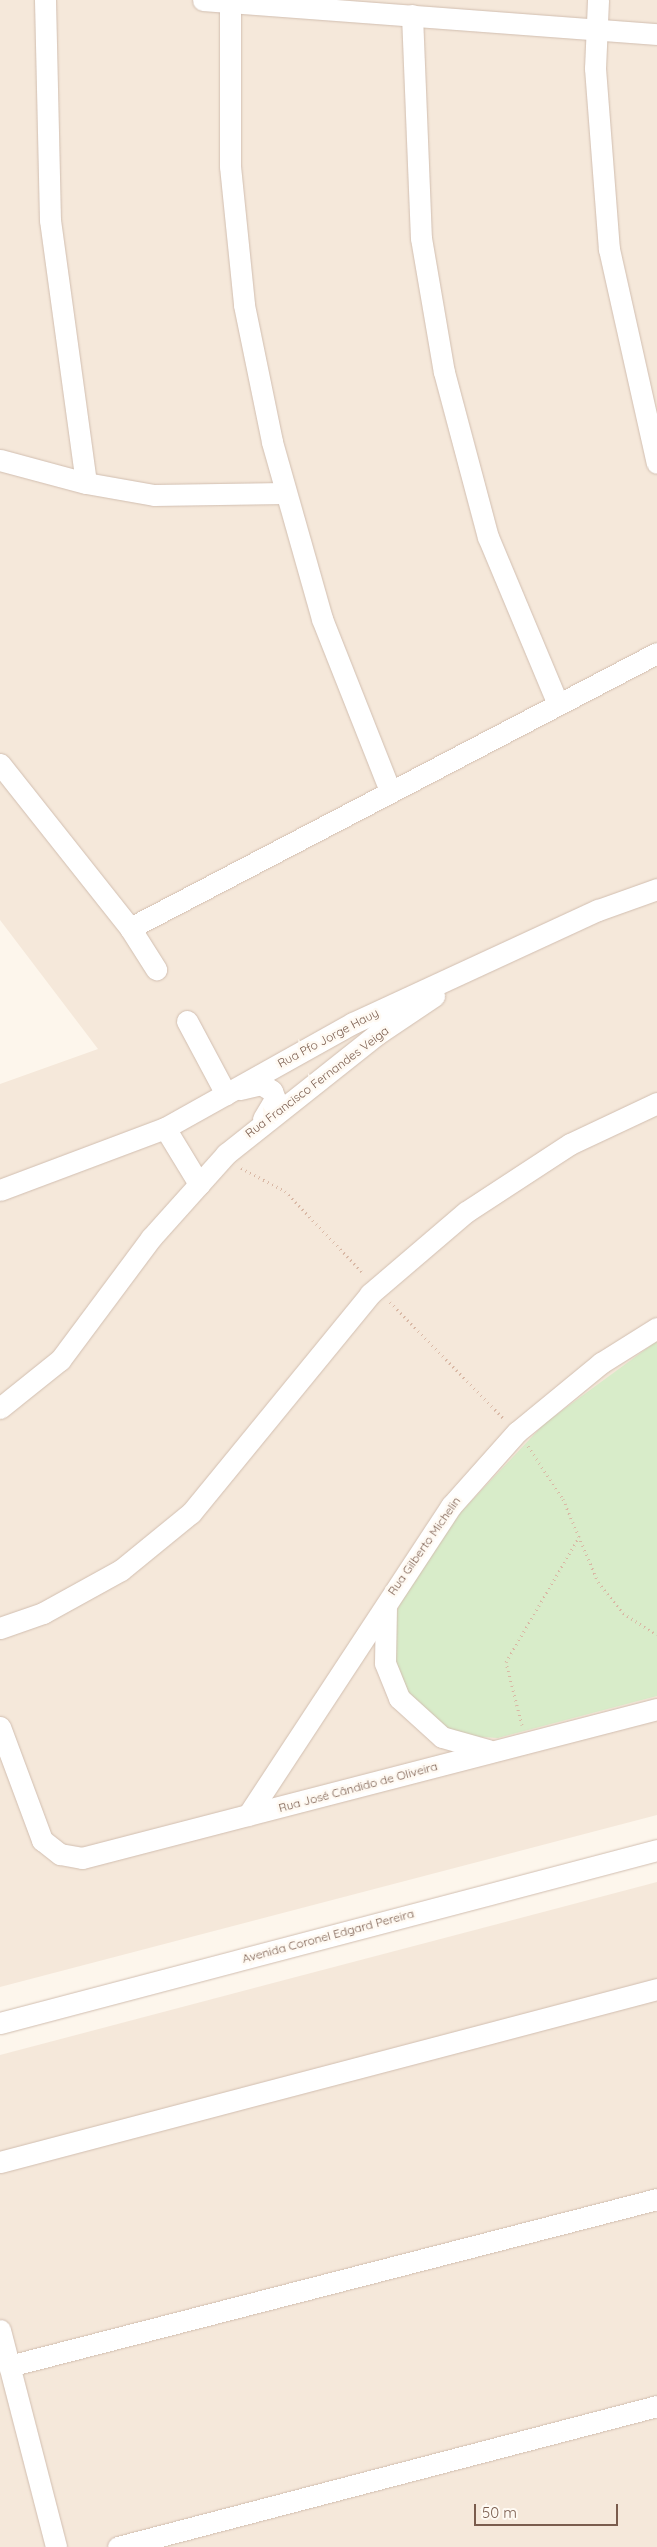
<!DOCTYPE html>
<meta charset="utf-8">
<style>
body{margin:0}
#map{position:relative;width:657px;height:2547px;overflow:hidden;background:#fdf6ec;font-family:Quicksand,sans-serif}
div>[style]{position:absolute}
.residential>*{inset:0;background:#f5e8da}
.green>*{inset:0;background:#d8ecc9}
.path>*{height:3px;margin-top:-1.5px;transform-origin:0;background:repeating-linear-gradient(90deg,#d9b8a5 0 1px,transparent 0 5px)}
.roads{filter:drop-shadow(0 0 1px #d1beb0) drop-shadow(0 0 1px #d1beb0)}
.minor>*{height:21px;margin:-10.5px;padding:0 10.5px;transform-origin:10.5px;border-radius:10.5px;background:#fff}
span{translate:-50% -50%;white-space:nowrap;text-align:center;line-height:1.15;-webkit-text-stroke:5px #fffaf3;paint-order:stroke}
.street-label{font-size:12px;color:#7a5c4d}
.scale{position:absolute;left:474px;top:2504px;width:144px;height:22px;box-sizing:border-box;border:2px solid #7a5c4d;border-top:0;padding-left:6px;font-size:15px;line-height:18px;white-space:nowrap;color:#7a5c4d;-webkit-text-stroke:4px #fffaf3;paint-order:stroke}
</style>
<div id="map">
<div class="residential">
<i style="clip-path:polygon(0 0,657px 0,657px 1815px,0 1987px,0 1084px,98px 1049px,0 920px)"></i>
<i style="clip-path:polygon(657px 1882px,657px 2547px,0 2547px,0 2055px)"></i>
</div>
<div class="green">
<i style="clip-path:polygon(657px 1341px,657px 1696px,498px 1738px,467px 1736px,438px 1725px,405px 1692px,394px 1663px,395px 1617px,400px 1603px,460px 1513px,545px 1423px)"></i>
</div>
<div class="path">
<i style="left:241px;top:1168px;width:50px;rotate:27.6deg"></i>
<i style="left:285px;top:1191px;width:115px;rotate:46.4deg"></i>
<i style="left:390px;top:1302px;width:163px;rotate:45.7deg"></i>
<i style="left:528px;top:1446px;width:64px;rotate:56.6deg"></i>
<i style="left:563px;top:1499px;width:90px;rotate:67.1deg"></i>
<i style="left:598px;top:1582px;width:40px;rotate:51deg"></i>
<i style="left:623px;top:1613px;width:40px;rotate:32.9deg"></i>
<i style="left:522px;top:1725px;width:65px;rotate:-104.3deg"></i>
<i style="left:506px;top:1662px;width:145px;rotate:-59.7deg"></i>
</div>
<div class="roads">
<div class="minor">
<i style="left:45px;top:0;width:220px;rotate:88.7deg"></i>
<i style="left:50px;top:220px;width:265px;rotate:82.2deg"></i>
<i style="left:203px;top:0;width:455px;rotate:4.3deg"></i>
<i style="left:598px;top:0;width:68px;rotate:92.5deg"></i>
<i style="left:595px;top:68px;width:182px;rotate:85.6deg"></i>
<i style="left:609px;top:249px;width:219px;rotate:77.4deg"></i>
<i style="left:230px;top:2px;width:164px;rotate:90deg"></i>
<i style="left:230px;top:166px;width:140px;rotate:84.2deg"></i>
<i style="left:244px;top:305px;width:140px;rotate:78.4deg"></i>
<i style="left:272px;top:442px;width:184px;rotate:74.2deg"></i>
<i style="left:322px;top:619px;width:185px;rotate:68.4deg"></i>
<i style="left:412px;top:15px;width:223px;rotate:87.7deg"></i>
<i style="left:421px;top:238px;width:136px;rotate:80.3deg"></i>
<i style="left:444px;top:372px;width:171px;rotate:75.1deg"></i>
<i style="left:488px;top:537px;width:181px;rotate:67.3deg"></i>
<i style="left:0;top:460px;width:89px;rotate:15deg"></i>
<i style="left:86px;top:483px;width:69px;rotate:10deg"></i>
<i style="left:154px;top:495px;width:131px;rotate:-0.9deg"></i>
<i style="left:0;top:764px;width:209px;rotate:51.6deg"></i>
<i style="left:130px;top:928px;width:49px;rotate:57.6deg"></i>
<i style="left:130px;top:928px;width:594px;rotate:-27.56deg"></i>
<i style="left:187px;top:1021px;width:83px;rotate:61.9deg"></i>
<i style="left:240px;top:1089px;width:22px;rotate:-13deg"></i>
<i style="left:261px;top:1084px;width:13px;rotate:32deg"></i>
<i style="left:272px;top:1091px;width:9px;rotate:69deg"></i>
<i style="left:275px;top:1099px;width:23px;rotate:121deg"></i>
<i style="left:165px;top:1128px;width:66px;rotate:58.7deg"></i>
<i style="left:0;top:1190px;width:176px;rotate:-20.6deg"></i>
<i style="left:165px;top:1128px;width:215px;rotate:-29.2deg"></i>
<i style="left:353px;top:1023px;width:270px;rotate:-24.8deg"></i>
<i style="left:598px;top:910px;width:63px;rotate:-19.6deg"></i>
<i style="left:0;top:1408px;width:77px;rotate:-38.7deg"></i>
<i style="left:60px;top:1360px;width:152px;rotate:-53.3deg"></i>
<i style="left:151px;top:1238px;width:113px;rotate:-48.2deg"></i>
<i style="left:226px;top:1154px;width:191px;rotate:-38.4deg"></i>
<i style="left:376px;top:1035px;width:70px;rotate:-33.9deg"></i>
<i style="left:386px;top:1606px;width:57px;rotate:91deg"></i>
<i style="left:385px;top:1663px;width:38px;rotate:68deg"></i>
<i style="left:399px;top:1698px;width:58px;rotate:42.2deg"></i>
<i style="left:442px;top:1737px;width:48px;rotate:15.8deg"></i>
<i style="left:0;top:1628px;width:46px;rotate:-19.2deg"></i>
<i style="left:43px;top:1613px;width:89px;rotate:-28.9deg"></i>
<i style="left:121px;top:1570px;width:90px;rotate:-39.2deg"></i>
<i style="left:191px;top:1513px;width:283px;rotate:-50.7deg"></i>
<i style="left:370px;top:1294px;width:126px;rotate:-40.5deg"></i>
<i style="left:466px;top:1212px;width:124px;rotate:-33.2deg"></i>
<i style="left:570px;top:1144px;width:96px;rotate:-25.2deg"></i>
<i style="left:0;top:1727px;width:121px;rotate:69.6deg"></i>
<i style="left:42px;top:1840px;width:23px;rotate:38deg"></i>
<i style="left:60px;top:1854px;width:22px;rotate:10deg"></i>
<i style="left:82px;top:1858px;width:594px;rotate:-14.53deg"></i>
<i style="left:248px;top:1815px;width:370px;rotate:-56.7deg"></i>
<i style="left:451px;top:1506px;width:99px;rotate:-48.3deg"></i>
<i style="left:517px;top:1432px;width:109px;rotate:-39.4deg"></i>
<i style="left:601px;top:1363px;width:66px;rotate:-32deg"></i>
<i style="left:0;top:2023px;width:679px;rotate:-14.75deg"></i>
<i style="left:0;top:2162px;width:679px;rotate:-14.75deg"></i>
<i style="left:0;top:2330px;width:224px;rotate:75.5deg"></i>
<i style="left:9px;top:2366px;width:669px;rotate:-14.45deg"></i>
<i style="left:118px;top:2547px;width:557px;rotate:-14.66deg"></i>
</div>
</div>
<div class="street-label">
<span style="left:328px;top:1038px;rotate:-28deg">Rua Pfo Jorge Hauy</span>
<span style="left:317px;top:1082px;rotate:-37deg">Rua Francisco Fernandes Veiga</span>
<span style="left:424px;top:1546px;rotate:-55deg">Rua Gilberto Michelin</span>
<span style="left:358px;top:1787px;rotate:-15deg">Rua José Cândido de Oliveira</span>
<span style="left:328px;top:1936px;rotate:-15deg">Avenida Coronel Edgard Pereira</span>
</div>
<div class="scale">50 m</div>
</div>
